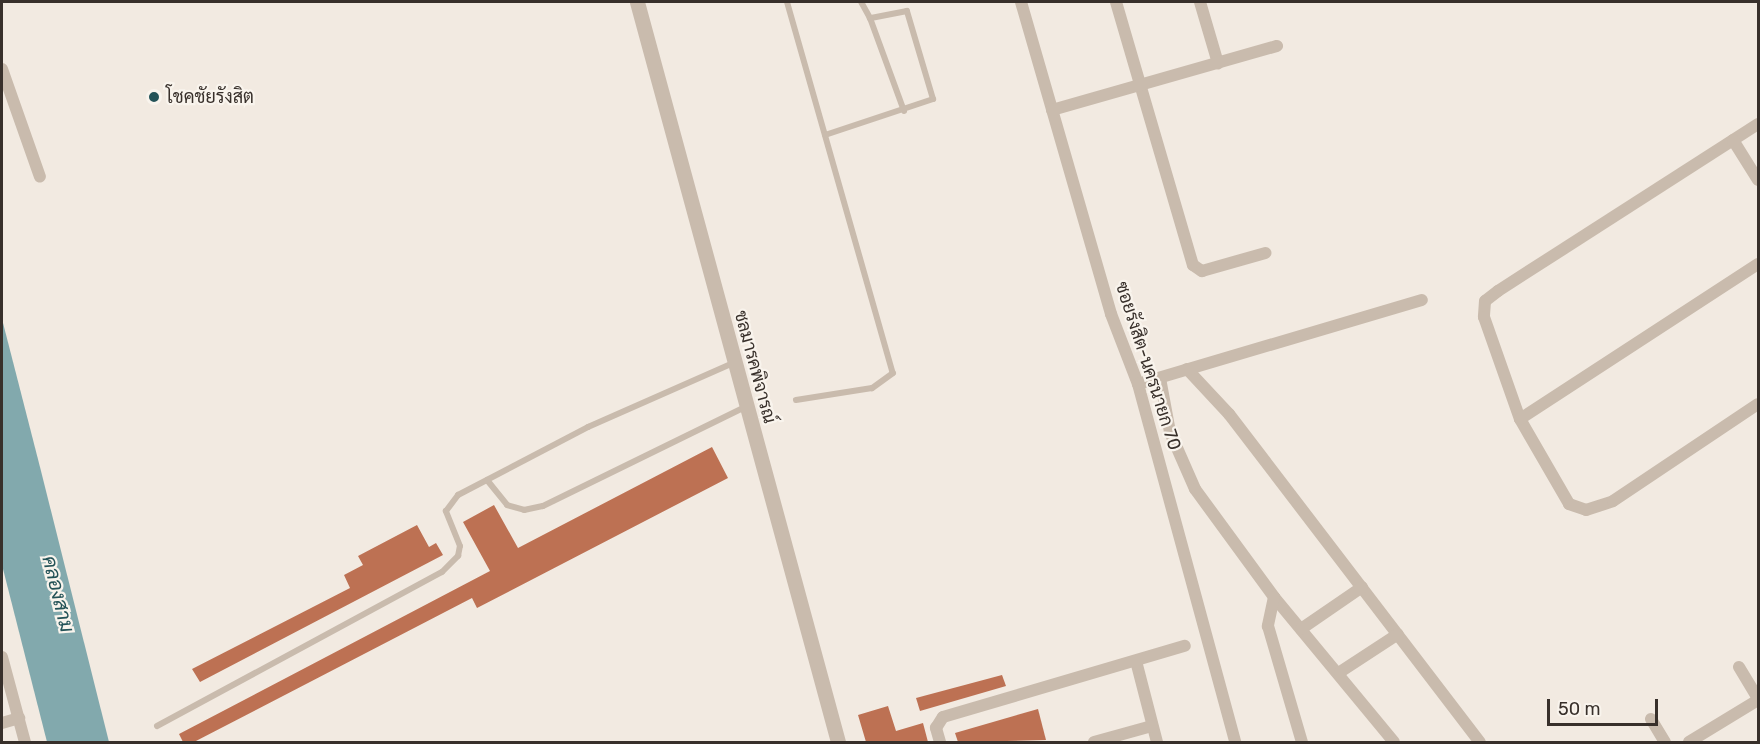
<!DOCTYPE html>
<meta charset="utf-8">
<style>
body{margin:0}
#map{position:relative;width:1760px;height:744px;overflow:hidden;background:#f2eae1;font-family:Rubik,Sarabun,sans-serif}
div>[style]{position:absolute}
.water>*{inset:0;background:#82a9ad}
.building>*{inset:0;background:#bd7153}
.service>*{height:6px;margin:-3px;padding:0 3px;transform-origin:3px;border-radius:3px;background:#c9bbad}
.minor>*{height:12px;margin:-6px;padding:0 6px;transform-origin:6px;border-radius:6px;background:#c9bbad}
.tertiary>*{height:15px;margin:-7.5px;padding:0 7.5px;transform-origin:7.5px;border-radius:7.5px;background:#c9bbad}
.dots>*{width:16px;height:16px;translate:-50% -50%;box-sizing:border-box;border:3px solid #f9f4ed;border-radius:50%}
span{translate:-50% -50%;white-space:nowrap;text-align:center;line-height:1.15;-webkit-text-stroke:4.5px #f9f4ed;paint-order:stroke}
.poi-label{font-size:18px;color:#38302b}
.left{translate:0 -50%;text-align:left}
.street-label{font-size:18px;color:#38302b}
.water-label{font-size:20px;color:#235257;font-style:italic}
.frame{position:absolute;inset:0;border:3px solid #38302b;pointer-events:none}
.scale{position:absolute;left:1547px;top:699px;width:111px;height:27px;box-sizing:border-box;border:3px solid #38302b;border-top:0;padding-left:8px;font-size:18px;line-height:21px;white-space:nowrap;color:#38302b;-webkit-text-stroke:4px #f9f4ed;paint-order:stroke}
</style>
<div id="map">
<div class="water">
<i style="clip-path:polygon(2px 319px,41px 471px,109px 742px,47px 742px,2px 565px)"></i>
</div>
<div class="building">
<i style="clip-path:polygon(712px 447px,728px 478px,477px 608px,472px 598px,194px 742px,183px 742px,179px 734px,490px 571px,463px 522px,494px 505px,518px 548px)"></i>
<i style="clip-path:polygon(417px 525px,429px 547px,436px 543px,443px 555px,200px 682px,192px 669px,350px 588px,344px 575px,363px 565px,358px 556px)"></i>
<i style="clip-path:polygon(1002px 675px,1006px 686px,920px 711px,916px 698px)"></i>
<i style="clip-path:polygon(888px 706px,896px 731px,923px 723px,928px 742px,866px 742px,858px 715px)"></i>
<i style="clip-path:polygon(1038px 709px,1046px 740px,958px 742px,955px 733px)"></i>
</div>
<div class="service">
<i style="left:787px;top:2px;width:386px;rotate:74.1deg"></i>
<i style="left:893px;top:373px;width:26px;rotate:144deg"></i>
<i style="left:872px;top:388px;width:77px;rotate:171deg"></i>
<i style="left:870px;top:18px;width:99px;rotate:69.9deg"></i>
<i style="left:825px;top:135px;width:114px;rotate:-18.4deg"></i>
<i style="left:933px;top:99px;width:92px;rotate:-106.5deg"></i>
<i style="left:907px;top:11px;width:38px;rotate:169deg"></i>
<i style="left:870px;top:18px;width:18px;rotate:-119deg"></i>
<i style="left:487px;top:480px;width:32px;rotate:51deg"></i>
<i style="left:507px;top:505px;width:18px;rotate:16deg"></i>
<i style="left:524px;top:510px;width:19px;rotate:-12deg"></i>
<i style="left:543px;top:506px;width:225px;rotate:-26.1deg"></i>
<i style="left:157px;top:726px;width:324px;rotate:-28.4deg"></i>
<i style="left:442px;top:572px;width:23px;rotate:-45deg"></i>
<i style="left:458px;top:556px;width:10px;rotate:-79deg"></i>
<i style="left:460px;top:546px;width:38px;rotate:-112deg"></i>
<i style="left:446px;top:511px;width:20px;rotate:-53deg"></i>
<i style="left:458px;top:495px;width:147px;rotate:-27.6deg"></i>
<i style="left:588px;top:427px;width:158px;rotate:-23.8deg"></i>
</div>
<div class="minor">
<i style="left:1021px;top:2px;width:325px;rotate:73.9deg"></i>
<i style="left:1111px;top:314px;width:75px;rotate:68.9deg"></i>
<i style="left:1138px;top:384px;width:371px;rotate:74.8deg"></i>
<i style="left:1116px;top:2px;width:274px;rotate:73.7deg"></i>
<i style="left:1193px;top:265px;width:11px;rotate:34deg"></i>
<i style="left:1202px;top:271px;width:66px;rotate:-15.9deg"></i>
<i style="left:1200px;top:2px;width:64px;rotate:73.6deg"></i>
<i style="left:2px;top:69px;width:114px;rotate:70.6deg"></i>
<i style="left:1052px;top:110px;width:234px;rotate:-15.9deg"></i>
<i style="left:1758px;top:124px;width:309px;rotate:147.3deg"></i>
<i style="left:1498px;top:291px;width:16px;rotate:142deg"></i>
<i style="left:1485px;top:301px;width:16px;rotate:94deg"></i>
<i style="left:1484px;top:317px;width:108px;rotate:70.6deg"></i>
<i style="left:1520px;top:419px;width:98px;rotate:60deg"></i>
<i style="left:1569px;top:504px;width:18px;rotate:19deg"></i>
<i style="left:1586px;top:510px;width:28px;rotate:-18deg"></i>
<i style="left:1613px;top:501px;width:174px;rotate:-33.8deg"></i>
<i style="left:1733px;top:140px;width:47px;rotate:58deg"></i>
<i style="left:1187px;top:369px;width:62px;rotate:47deg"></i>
<i style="left:1229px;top:414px;width:413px;rotate:52.6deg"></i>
<i style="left:1160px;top:378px;width:55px;rotate:79.5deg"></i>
<i style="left:1170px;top:432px;width:62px;rotate:66.3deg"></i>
<i style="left:1195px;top:489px;width:134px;rotate:53.8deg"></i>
<i style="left:1274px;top:597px;width:188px;rotate:50.4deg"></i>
<i style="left:1138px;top:384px;width:296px;rotate:-16.5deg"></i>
<i style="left:1520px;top:419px;width:284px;rotate:-33.1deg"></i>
<i style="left:1274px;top:597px;width:30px;rotate:102deg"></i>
<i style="left:1268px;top:626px;width:121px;rotate:73.7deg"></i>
<i style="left:1301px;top:629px;width:74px;rotate:-34.5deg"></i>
<i style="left:2px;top:657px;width:88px;rotate:74.9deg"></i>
<i style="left:1136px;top:661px;width:84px;rotate:75.5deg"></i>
<i style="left:1739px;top:667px;width:37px;rotate:59deg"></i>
<i style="left:1340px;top:672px;width:69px;rotate:-33.2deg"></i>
<i style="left:1651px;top:719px;width:27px;rotate:59deg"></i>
<i style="left:2px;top:723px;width:18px;rotate:-16deg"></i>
<i style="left:940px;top:742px;width:15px;rotate:-106deg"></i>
<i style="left:936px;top:728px;width:13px;rotate:-58deg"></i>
<i style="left:943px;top:717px;width:252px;rotate:-16.4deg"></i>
<i style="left:1094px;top:742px;width:60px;rotate:-15.4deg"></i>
<i style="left:1689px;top:742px;width:81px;rotate:-31.3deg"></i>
</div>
<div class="tertiary">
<i style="left:637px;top:2px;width:767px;rotate:74.8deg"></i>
</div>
<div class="dots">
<i style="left:154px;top:97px;background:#235257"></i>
</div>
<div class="poi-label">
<span class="left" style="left:166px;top:97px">โชคชัยรังสิต</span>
</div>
<div class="street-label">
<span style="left:1148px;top:366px;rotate:72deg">ซอยรังสิต-นครนายก 70</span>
<span style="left:755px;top:367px;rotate:75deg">ชลมารคพิจารณ์</span>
</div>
<div class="water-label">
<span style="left:58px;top:594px;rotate:76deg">คลองสาม</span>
</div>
<div class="frame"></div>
<div class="scale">50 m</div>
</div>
